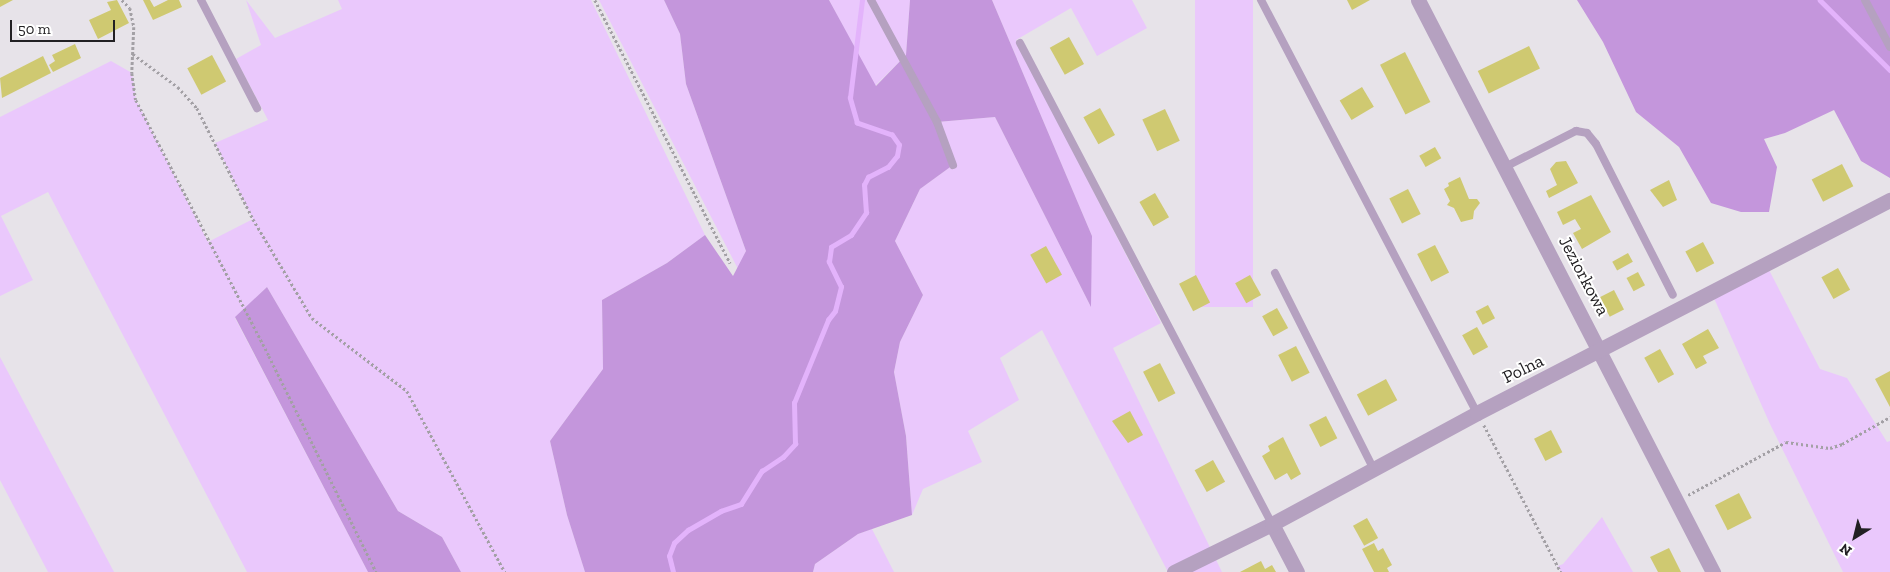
<!DOCTYPE html>
<style>
body{margin:0}
#map{position:relative;width:1890px;height:572px;overflow:hidden;background:#e7e3e9;font-family:"Zilla Slab",serif}
div>[style]{position:absolute}
.green>*{inset:0;background:#eac8fc;transform-origin:0 0}
.forest>*{inset:0;background:#c496dc}
.stream>*{height:4.5px;margin:-2.25px;padding:0 2.25px;transform-origin:2.25px;border-radius:2.25px;background:#e3b3fb}
.building>*{inset:0;background:#cfc971;transform-origin:0 0}
.path>*{height:2.5px;margin-top:-1.25px;transform-origin:0;background:repeating-linear-gradient(90deg,#a3a0a5 0 2.5px,transparent 0 5px)}
.service>*{height:8px;margin:-4px;padding:0 4px;transform-origin:4px;border-radius:4px;background:#b5a1c0}
.minor>*{height:15px;margin:-7.5px;padding:0 7.5px;transform-origin:7.5px;border-radius:7.5px;background:#b5a1c0}
span{translate:-50% -50%;white-space:nowrap;text-align:center;line-height:1.15;-webkit-text-stroke:4px #fff;paint-order:stroke}
.street-label{font-size:18px;color:#222023}
.north{position:absolute;left:1830px;top:512px;width:50px;height:50px;-webkit-text-stroke:4px #fff;paint-order:stroke;rotate:216deg;font-size:14px;font-weight:700;line-height:20px;text-align:center;color:#222023}
.north::after{content:'';display:block;margin:auto;width:18px;height:22px;background:#222023;clip-path:polygon(50% 0,100% 100%,50% 72%,0 100%)}
.scale{position:absolute;left:10px;top:20px;width:105px;height:22px;box-sizing:border-box;border:2px solid #222023;border-top:0;padding-left:6px;font-size:15px;line-height:18px;white-space:nowrap;color:#222023;-webkit-text-stroke:4px #fff;paint-order:stroke}
</style>
<div id="map">
<div class="green">
<i style="clip-path:polygon(246px 0,275px 38px,342px 9px,338px 0,591px 0,705px 235px,667px 263px,602px 300px,603px 369px,550px 441px,567px 515px,585px 572px,461px 572px,442px 537px,398px 511px,267px 287px,235px 318px,368px 572px,247px 572px,48px 192px,1px 216px,33px 280px,0 296px,0 117px,111px 61px,132px 73px,136px 100px,208px 242px,253px 219px,215px 143px,268px 120px,236px 59px,261px 45px)"></i>
<i style="clip-path:polygon(599px 0,664px 0,680px 34px,686px 84px,746px 251px,738px 269px)"></i>
<i style="clip-path:polygon(829px 0,910px 0,906px 55px,875px 86px)"></i>
<i style="clip-path:polygon(992px 0,1132px 0,1147px 28px,1097px 56px,1071px 8px,1016px 40px,1161px 323px,1113px 348px,1222px 572px,1168px 572px,1042px 330px,1000px 358px,1019px 400px,968px 431px,982px 462px,923px 489px,912px 515px,906px 436px,894px 372px,900px 342px,923px 295px,895px 241px,920px 189px,953px 165px,937px 122px,995px 117px,1090px 305px,1092px 236px)"></i>
<i style="left:1195px;top:0;width:58px;height:307px"></i>
<i style="clip-path:polygon(1768px 268px,1820px 369px,1847px 378px,1887px 442px,1890px 441px,1890px 572px,1843px 572px,1770px 424px,1713px 296px)"></i>
<i style="clip-path:polygon(0 357px,114px 572px,48px 572px,0 480px)"></i>
<i style="clip-path:polygon(1602px 517px,1633px 572px,1561px 572px,1558px 566px,1563px 564px)"></i>
<i style="clip-path:polygon(872px 529px,894px 572px,813px 572px,815px 564px,858px 534px)"></i>
</div>
<div class="forest">
<i style="clip-path:polygon(664px 0,829px 0,876px 86px,906px 55px,910px 0,992px 0,1092px 236px,1091px 307px,995px 117px,937px 122px,953px 165px,920px 189px,895px 241px,923px 295px,900px 342px,894px 372px,906px 436px,912px 515px,858px 534px,815px 564px,813px 572px,585px 572px,567px 515px,550px 441px,603px 369px,602px 300px,667px 263px,705px 235px,733px 276px,746px 251px,686px 84px,680px 34px)"></i>
<i style="clip-path:polygon(1577px 0,1890px 0,1890px 178px,1861px 161px,1834px 110px,1785px 133px,1764px 139px,1777px 167px,1769px 212px,1741px 212px,1711px 203px,1679px 147px,1636px 112px,1603px 42px)"></i>
<i style="clip-path:polygon(267px 287px,398px 511px,442px 537px,461px 572px,368px 572px,235px 317px)"></i>
</div>
<div class="stream">
<i style="left:1820px;top:0;width:99px;rotate:45deg"></i>
<i style="left:673px;top:572px;width:16px;rotate:-104deg"></i>
<i style="left:669px;top:556px;width:14px;rotate:-69deg"></i>
<i style="left:674px;top:543px;width:19px;rotate:-43deg"></i>
<i style="left:688px;top:530px;width:38px;rotate:-30deg"></i>
<i style="left:721px;top:511px;width:21px;rotate:-19deg"></i>
<i style="left:741px;top:504px;width:39px;rotate:-58deg"></i>
<i style="left:762px;top:471px;width:25px;rotate:-34deg"></i>
<i style="left:783px;top:457px;width:18px;rotate:-47deg"></i>
<i style="left:795px;top:444px;width:41px;rotate:-91.4deg"></i>
<i style="left:794px;top:403px;width:90px;rotate:-67.7deg"></i>
<i style="left:828px;top:320px;width:11px;rotate:-52deg"></i>
<i style="left:835px;top:311px;width:25px;rotate:-76deg"></i>
<i style="left:841px;top:287px;width:28px;rotate:-116deg"></i>
<i style="left:829px;top:262px;width:15px;rotate:-82deg"></i>
<i style="left:831px;top:247px;width:23px;rotate:-31deg"></i>
<i style="left:851px;top:235px;width:27px;rotate:-56deg"></i>
<i style="left:866px;top:213px;width:28px;rotate:-94deg"></i>
<i style="left:864px;top:185px;width:9px;rotate:-63deg"></i>
<i style="left:868px;top:177px;width:22px;rotate:-27deg"></i>
<i style="left:888px;top:167px;width:14px;rotate:-51deg"></i>
<i style="left:897px;top:156px;width:11px;rotate:-80deg"></i>
<i style="left:899px;top:145px;width:12px;rotate:-125deg"></i>
<i style="left:892px;top:135px;width:37px;rotate:-161deg"></i>
<i style="left:857px;top:123px;width:26px;rotate:-106deg"></i>
<i style="left:850px;top:98px;width:99px;rotate:-83deg"></i>
</div>
<div class="building">
<i style="clip-path:polygon(0 0,13px 0,0 7px)"></i>
<i style="clip-path:polygon(117px 0,129px 23px,98px 39px,89px 20px,111px 10px,107px 2px)"></i>
<i style="clip-path:polygon(143px 0,150px 0,154px 7px,168px 0,179px 0,182px 7px,153px 20px)"></i>
<i style="clip-path:polygon(1347px 0,1370px 0,1352px 10px)"></i>
<i style="left:1069px;top:37px;width:31px;height:22px;rotate:61deg"></i>
<i style="clip-path:polygon(75px 44px,81px 58px,53px 72px,49px 65px,55px 61px,52px 55px)"></i>
<i style="left:1529px;top:46px;width:25px;height:57px;rotate:64deg"></i>
<i style="left:1405px;top:52px;width:56px;height:28px;rotate:63deg"></i>
<i style="left:212px;top:55px;width:30px;height:28px;rotate:62deg"></i>
<i style="clip-path:polygon(43px 56px,51px 73px,2px 98px,0 78px)"></i>
<i style="left:1362px;top:87px;width:23px;height:26px;rotate:59deg"></i>
<i style="left:1100px;top:108px;width:31px;height:19px;rotate:61deg"></i>
<i style="left:1165px;top:109px;width:35px;height:25px;rotate:65deg"></i>
<i style="left:1435px;top:147px;width:13px;height:18px;rotate:61deg"></i>
<i style="clip-path:polygon(1566px 161px,1578px 183px,1549px 198px,1546px 191px,1557px 185px,1550px 169px,1556px 162px)"></i>
<i style="left:1842px;top:164px;width:25px;height:34px;rotate:63deg"></i>
<i style="clip-path:polygon(1460px 177px,1469px 199px,1477px 199px,1480px 203px,1474px 211px,1473px 219px,1461px 222px,1454px 208px,1447px 205px,1450px 201px,1444px 189px,1449px 186px,1448px 183px)"></i>
<i style="clip-path:polygon(1669px 180px,1677px 200px,1663px 207px,1650px 190px)"></i>
<i style="left:1408px;top:189px;width:28px;height:21px;rotate:63deg"></i>
<i style="left:1155px;top:193px;width:28px;height:18px;rotate:60deg"></i>
<i style="clip-path:polygon(1591px 195px,1611px 232px,1582px 249px,1573px 233px,1581px 229px,1575px 219px,1563px 225px,1557px 212px)"></i>
<i style="left:1703px;top:242px;width:24px;height:20px;rotate:62deg"></i>
<i style="left:1435px;top:245px;width:31px;height:20px;rotate:63deg"></i>
<i style="left:1046px;top:246px;width:33px;height:18px;rotate:61deg"></i>
<i style="left:1628px;top:253px;width:10px;height:18px;rotate:61deg"></i>
<i style="left:1838px;top:268px;width:25px;height:19px;rotate:61deg"></i>
<i style="left:1638px;top:272px;width:15px;height:13px;rotate:62deg"></i>
<i style="left:1196px;top:275px;width:31px;height:19px;rotate:63deg"></i>
<i style="left:1250px;top:275px;width:23px;height:17px;rotate:61deg"></i>
<i style="left:1614px;top:290px;width:22px;height:16px;rotate:63deg"></i>
<i style="left:1488px;top:305px;width:15px;height:14px;rotate:62deg"></i>
<i style="left:1277px;top:308px;width:23px;height:17px;rotate:61deg"></i>
<i style="left:1477px;top:327px;width:23px;height:17px;rotate:61deg"></i>
<i style="clip-path:polygon(1708px 329px,1719px 348px,1703px 356px,1707px 363px,1696px 369px,1682px 344px)"></i>
<i style="left:1296px;top:346px;width:30px;height:20px;rotate:63deg"></i>
<i style="left:1660px;top:349px;width:29px;height:18px;rotate:61deg"></i>
<i style="left:1160px;top:363px;width:34px;height:19px;rotate:63deg"></i>
<i style="clip-path:polygon(1890px 371px,1890px 407px,1875px 379px)"></i>
<i style="left:1386px;top:379px;width:24px;height:33px;rotate:62deg"></i>
<i style="clip-path:polygon(1130px 411px,1143px 435px,1128px 443px,1112px 421px)"></i>
<i style="left:1326px;top:416px;width:25px;height:19px;rotate:63deg"></i>
<i style="left:1551px;top:430px;width:25px;height:19px;rotate:63deg"></i>
<i style="clip-path:polygon(1283px 437px,1301px 474px,1291px 480px,1287px 473px,1275px 480px,1262px 456px,1270px 451px,1268px 446px)"></i>
<i style="left:1213px;top:460px;width:25px;height:21px;rotate:61deg"></i>
<i style="left:1739px;top:493px;width:28px;height:27px;rotate:63deg"></i>
<i style="left:1367px;top:518px;width:23px;height:16px;rotate:61deg"></i>
<i style="clip-path:polygon(1374px 543px,1378px 551px,1383px 548px,1392px 565px,1387px 568px,1389px 572px,1374px 572px,1362px 549px)"></i>
<i style="clip-path:polygon(1669px 548px,1681px 572px,1658px 572px,1650px 557px)"></i>
<i style="clip-path:polygon(1261px 561px,1265px 569px,1272px 565px,1276px 572px,1240px 572px)"></i>
</div>
<div class="path">
<i style="left:122px;top:0;width:11px;rotate:45deg"></i>
<i style="left:130px;top:8px;width:19px;rotate:78deg"></i>
<i style="left:134px;top:27px;width:46px;rotate:92.5deg"></i>
<i style="left:132px;top:73px;width:27px;rotate:82deg"></i>
<i style="left:136px;top:100px;width:288px;rotate:62.5deg"></i>
<i style="left:269px;top:356px;width:241px;rotate:63.6deg"></i>
<i style="left:595px;top:0;width:296px;rotate:62.8deg"></i>
<i style="left:133px;top:54px;width:56px;rotate:36.3deg"></i>
<i style="left:178px;top:87px;width:28px;rotate:48deg"></i>
<i style="left:197px;top:108px;width:124px;rotate:63.2deg"></i>
<i style="left:253px;top:219px;width:115px;rotate:59.2deg"></i>
<i style="left:312px;top:318px;width:120px;rotate:37.5deg"></i>
<i style="left:407px;top:391px;width:206px;rotate:61.6deg"></i>
<i style="left:1484px;top:425px;width:166px;rotate:62.4deg"></i>
<i style="left:1688px;top:495px;width:111px;rotate:-28.4deg"></i>
<i style="left:1786px;top:442px;width:44px;rotate:7.8deg"></i>
<i style="left:1830px;top:448px;width:13px;rotate:-18deg"></i>
<i style="left:1842px;top:444px;width:55px;rotate:-29.4deg"></i>
</div>
<div class="service">
<i style="left:201px;top:0;width:122px;rotate:62.6deg"></i>
<i style="left:871px;top:0;width:139px;rotate:61.6deg"></i>
<i style="left:937px;top:122px;width:46px;rotate:69.6deg"></i>
<i style="left:1261px;top:0;width:466px;rotate:62.4deg"></i>
<i style="left:1865px;top:0;width:53px;rotate:62deg"></i>
<i style="left:1020px;top:43px;width:543px;rotate:62.35deg"></i>
<i style="left:1505px;top:167px;width:80px;rotate:-26.9deg"></i>
<i style="left:1576px;top:131px;width:11px;rotate:10deg"></i>
<i style="left:1587px;top:133px;width:14px;rotate:51deg"></i>
<i style="left:1596px;top:144px;width:169px;rotate:63deg"></i>
<i style="left:1275px;top:273px;width:220px;rotate:63.3deg"></i>
</div>
<div class="minor">
<i style="left:1418px;top:0;width:644px;rotate:62.72deg"></i>
<i style="left:1272px;top:524px;width:54px;rotate:62.5deg"></i>
<i style="left:1174px;top:572px;width:109px;rotate:-26.1deg"></i>
<i style="left:1272px;top:524px;width:233px;rotate:-28.4deg"></i>
<i style="left:1477px;top:413px;width:465px;rotate:-27.3deg"></i>
</div>
<div class="street-label">
<span style="left:1584px;top:276px;rotate:62deg">Jeziorkowa</span>
<span style="left:1523px;top:369px;rotate:-26deg">Polna</span>
</div>
<div class="north">N</div>
<div class="scale">50 m</div>
</div>
